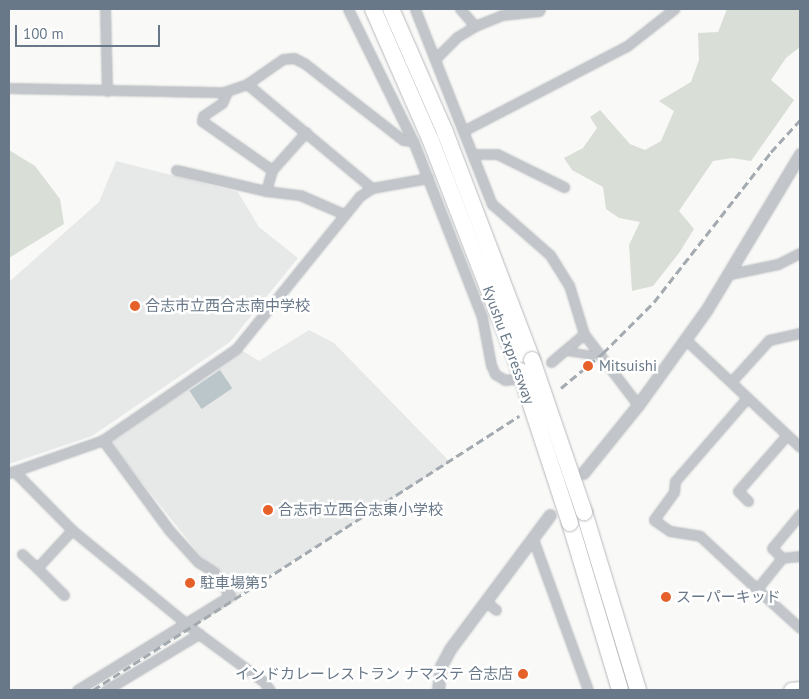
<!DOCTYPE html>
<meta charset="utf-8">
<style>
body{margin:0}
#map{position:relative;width:809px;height:699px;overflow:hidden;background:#f9f9f7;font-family:"PT Sans","Noto Sans JP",sans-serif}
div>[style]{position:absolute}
.built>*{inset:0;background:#e7e8e8}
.green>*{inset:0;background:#d9ded6}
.water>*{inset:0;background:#bbc6cb;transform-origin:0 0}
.roads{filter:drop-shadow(0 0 1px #b6b9bd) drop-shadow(0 0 1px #b6b9bd)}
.pedestrian>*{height:7px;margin:-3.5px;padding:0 3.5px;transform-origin:3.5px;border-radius:3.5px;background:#c2c6cb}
.minor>*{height:9px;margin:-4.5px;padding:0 4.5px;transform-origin:4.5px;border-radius:4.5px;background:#c2c6cb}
.tertiary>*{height:11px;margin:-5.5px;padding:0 5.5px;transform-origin:5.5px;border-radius:5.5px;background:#c2c6cb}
.trunk>*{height:15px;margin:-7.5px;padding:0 7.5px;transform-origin:7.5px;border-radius:7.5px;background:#fff}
.motorway>*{height:16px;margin:-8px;padding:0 8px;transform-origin:8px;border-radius:8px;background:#fff}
.rail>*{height:3px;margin-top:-1.5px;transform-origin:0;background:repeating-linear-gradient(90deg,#a3aab0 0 8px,transparent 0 12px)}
.bridges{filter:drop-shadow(0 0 1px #b6b9bd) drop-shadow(0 0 1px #b6b9bd)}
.motorway-bridge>*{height:16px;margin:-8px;padding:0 8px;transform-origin:8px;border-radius:8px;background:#fff}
.dots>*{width:14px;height:14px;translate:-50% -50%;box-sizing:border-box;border:2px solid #fff;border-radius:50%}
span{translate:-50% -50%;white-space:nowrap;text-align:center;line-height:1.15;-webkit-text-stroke:5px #fff;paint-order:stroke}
.poi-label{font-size:15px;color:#687888}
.left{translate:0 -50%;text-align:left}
.right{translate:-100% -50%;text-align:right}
.street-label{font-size:15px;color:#687888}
.frame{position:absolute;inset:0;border:10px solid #687888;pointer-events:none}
.scale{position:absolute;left:15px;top:25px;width:145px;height:22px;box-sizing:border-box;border:2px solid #687888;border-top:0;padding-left:6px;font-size:15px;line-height:18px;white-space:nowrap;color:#687888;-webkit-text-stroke:4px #fff;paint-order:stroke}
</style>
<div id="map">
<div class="built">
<i style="clip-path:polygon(116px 161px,238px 192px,259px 227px,298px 258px,230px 342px,92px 436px,9px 464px,9px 282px,99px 202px)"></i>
<i style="clip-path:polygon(309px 330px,334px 343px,450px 462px,234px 598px,109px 441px,241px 350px,259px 361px)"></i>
</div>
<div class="green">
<i style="clip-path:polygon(727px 9px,800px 9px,800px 47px,786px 58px,771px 80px,794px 100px,751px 161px,732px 158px,713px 161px,679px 211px,694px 229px,679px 253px,653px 286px,632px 291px,629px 245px,640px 222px,619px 218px,606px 209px,603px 187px,572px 170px,564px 158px,583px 148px,597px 128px,590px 117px,600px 110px,630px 144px,645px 150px,661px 141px,674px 111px,659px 101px,691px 82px,699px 60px,698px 33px,718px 32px)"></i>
<i style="clip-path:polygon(9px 150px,35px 166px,60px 199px,64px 224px,9px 258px)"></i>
</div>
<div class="water">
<i style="left:220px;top:370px;width:22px;height:37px;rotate:56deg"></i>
</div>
<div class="roads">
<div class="pedestrian">
<i style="left:567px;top:351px;width:25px;rotate:9deg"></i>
<i style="left:592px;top:355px;width:6px;rotate:-31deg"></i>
</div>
<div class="minor">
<i style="left:105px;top:9px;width:82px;rotate:88.6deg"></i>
<i style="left:348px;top:9px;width:147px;rotate:63.8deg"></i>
<i style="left:413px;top:141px;width:189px;rotate:68.6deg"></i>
<i style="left:482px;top:317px;width:49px;rotate:79.4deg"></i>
<i style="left:491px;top:365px;width:10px;rotate:66deg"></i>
<i style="left:495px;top:374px;width:12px;rotate:31deg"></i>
<i style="left:505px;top:380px;width:9px;rotate:-6deg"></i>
<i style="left:415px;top:9px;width:210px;rotate:68.5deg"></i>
<i style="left:492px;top:204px;width:77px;rotate:41.3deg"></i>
<i style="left:550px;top:255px;width:36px;rotate:58deg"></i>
<i style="left:569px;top:285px;width:51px;rotate:73deg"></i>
<i style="left:584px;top:334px;width:89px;rotate:52.7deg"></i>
<i style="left:475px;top:26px;width:29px;rotate:-22deg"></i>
<i style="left:502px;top:15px;width:37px;rotate:-6deg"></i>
<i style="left:539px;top:11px;width:2px;rotate:-63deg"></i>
<i style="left:435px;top:59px;width:31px;rotate:-45deg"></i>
<i style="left:457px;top:37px;width:21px;rotate:-31deg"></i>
<i style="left:475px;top:26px;width:23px;rotate:-131deg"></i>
<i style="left:247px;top:84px;width:163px;rotate:39.8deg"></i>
<i style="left:9px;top:88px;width:215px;rotate:1.1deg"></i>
<i style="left:224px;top:92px;width:24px;rotate:-19deg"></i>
<i style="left:247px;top:84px;width:44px;rotate:-34.8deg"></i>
<i style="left:283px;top:59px;width:11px;rotate:-5deg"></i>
<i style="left:294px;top:58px;width:11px;rotate:27deg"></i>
<i style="left:304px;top:63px;width:125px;rotate:37.9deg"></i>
<i style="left:403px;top:140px;width:10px;rotate:6deg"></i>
<i style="left:227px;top:92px;width:12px;rotate:114deg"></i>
<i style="left:222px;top:103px;width:23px;rotate:146deg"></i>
<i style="left:203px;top:116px;width:5px;rotate:101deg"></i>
<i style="left:202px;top:121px;width:85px;rotate:35deg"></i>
<i style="left:463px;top:131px;width:185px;rotate:-27.4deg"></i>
<i style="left:627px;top:46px;width:60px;rotate:-38.2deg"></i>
<i style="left:306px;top:132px;width:51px;rotate:131.8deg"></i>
<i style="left:272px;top:170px;width:22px;rotate:106deg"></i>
<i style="left:266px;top:191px;width:34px;rotate:7deg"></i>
<i style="left:300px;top:195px;width:48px;rotate:23.4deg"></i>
<i style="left:472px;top:154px;width:25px"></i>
<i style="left:497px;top:154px;width:75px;rotate:26.2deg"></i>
<i style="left:176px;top:170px;width:92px;rotate:13.1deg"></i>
<i style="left:730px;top:274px;width:49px;rotate:-11.8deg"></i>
<i style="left:778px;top:264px;width:25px;rotate:-27deg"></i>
<i style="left:686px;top:340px;width:156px;rotate:43.2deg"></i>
<i style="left:551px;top:362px;width:43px;rotate:-40.3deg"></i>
<i style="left:731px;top:382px;width:57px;rotate:-47.9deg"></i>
<i style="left:769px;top:340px;width:32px;rotate:-13deg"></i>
<i style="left:747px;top:398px;width:110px;rotate:130.9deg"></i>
<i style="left:675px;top:481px;width:11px;rotate:95deg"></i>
<i style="left:674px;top:492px;width:34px;rotate:126deg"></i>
<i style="left:654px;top:520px;width:19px;rotate:35deg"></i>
<i style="left:670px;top:531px;width:30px;rotate:9deg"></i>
<i style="left:700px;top:536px;width:78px;rotate:42.9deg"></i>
<i style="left:14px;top:471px;width:83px;rotate:45.5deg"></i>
<i style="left:72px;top:530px;width:164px;rotate:39.3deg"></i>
<i style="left:199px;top:634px;width:79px;rotate:36.3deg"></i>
<i style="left:263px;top:681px;width:11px;rotate:52deg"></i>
<i style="left:9px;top:473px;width:100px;rotate:-19.3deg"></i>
<i style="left:103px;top:440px;width:161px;rotate:-34.4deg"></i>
<i style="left:236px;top:349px;width:197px;rotate:-51deg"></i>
<i style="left:360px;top:196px;width:14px;rotate:-34deg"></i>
<i style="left:372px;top:188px;width:57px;rotate:-10.1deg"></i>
<i style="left:748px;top:501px;width:14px;rotate:-135deg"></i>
<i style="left:738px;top:491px;width:74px;rotate:-48.8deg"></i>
<i style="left:533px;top:539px;width:161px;rotate:70deg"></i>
<i style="left:22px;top:554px;width:21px;rotate:43deg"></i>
<i style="left:800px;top:556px;width:18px;rotate:174deg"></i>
<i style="left:782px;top:558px;width:40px;rotate:129deg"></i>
<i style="left:757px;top:589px;width:58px;rotate:42.2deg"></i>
<i style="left:782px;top:558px;width:14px;rotate:-135deg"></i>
<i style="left:772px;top:548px;width:44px;rotate:-50.5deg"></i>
<i style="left:64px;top:595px;width:38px;rotate:-135deg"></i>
<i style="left:37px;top:568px;width:52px;rotate:-47.4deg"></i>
<i style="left:485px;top:601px;width:14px;rotate:39deg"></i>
<i style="left:77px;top:690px;width:180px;rotate:-31.6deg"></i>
<i style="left:230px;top:596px;width:29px;rotate:-124deg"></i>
<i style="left:214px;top:572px;width:19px;rotate:-148deg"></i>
<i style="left:198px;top:562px;width:43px;rotate:-132.2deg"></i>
<i style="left:169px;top:530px;width:112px;rotate:-126.3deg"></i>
<i style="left:106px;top:690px;width:109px;rotate:-31.1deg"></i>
</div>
<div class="tertiary">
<i style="left:583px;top:473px;width:87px;rotate:-51deg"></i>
<i style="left:638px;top:405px;width:118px;rotate:-54.3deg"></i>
<i style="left:707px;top:309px;width:181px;rotate:-59deg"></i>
<i style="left:438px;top:690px;width:24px;rotate:-83deg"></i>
<i style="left:441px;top:666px;width:19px;rotate:-62deg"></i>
<i style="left:450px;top:649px;width:167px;rotate:-53.3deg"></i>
</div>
<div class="trunk">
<i style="left:791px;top:690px;width:9px;rotate:-6deg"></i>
</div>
<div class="motorway">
<i style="left:373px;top:9px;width:144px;rotate:66.3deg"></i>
<i style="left:431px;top:141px;width:247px;rotate:68.8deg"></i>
<i style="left:391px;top:9px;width:134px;rotate:66.3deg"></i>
<i style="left:445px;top:132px;width:244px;rotate:69.1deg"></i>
<i style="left:584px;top:512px;width:186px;rotate:73.1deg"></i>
<i style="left:570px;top:523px;width:174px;rotate:73.3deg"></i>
</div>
</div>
<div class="rail">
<i style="left:561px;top:388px;width:55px;rotate:-39.8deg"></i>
<i style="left:603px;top:353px;width:72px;rotate:-45deg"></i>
<i style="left:654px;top:302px;width:190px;rotate:-52deg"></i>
<i style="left:771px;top:152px;width:43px;rotate:-47.8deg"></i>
<i style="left:93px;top:690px;width:507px;rotate:-32.75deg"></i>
</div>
<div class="bridges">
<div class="motorway-bridge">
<i style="left:532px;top:360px;width:161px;rotate:71.1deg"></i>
<i style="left:520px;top:371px;width:160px;rotate:71.8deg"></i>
</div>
</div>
<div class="dots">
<i style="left:135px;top:306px;background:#e6612a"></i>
<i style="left:588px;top:366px;background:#e6612a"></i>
<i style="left:268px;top:510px;background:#e6612a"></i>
<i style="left:190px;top:583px;background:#e6612a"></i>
<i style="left:666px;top:597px;background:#e6612a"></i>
<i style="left:523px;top:674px;background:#e6612a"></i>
</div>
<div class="poi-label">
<span class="left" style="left:145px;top:306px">合志市立西合志南中学校</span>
<span class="left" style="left:599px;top:366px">Mitsuishi</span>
<span class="left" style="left:278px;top:510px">合志市立西合志東小学校</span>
<span class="left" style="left:200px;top:583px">駐車場第5</span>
<span class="left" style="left:676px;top:597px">スーパーキッド</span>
<span class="right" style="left:513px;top:674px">インドカレーレストラン ナマステ 合志店</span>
</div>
<div class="street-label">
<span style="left:509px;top:345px;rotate:70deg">Kyushu Expressway</span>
</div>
<div class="frame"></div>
<div class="scale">100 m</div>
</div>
